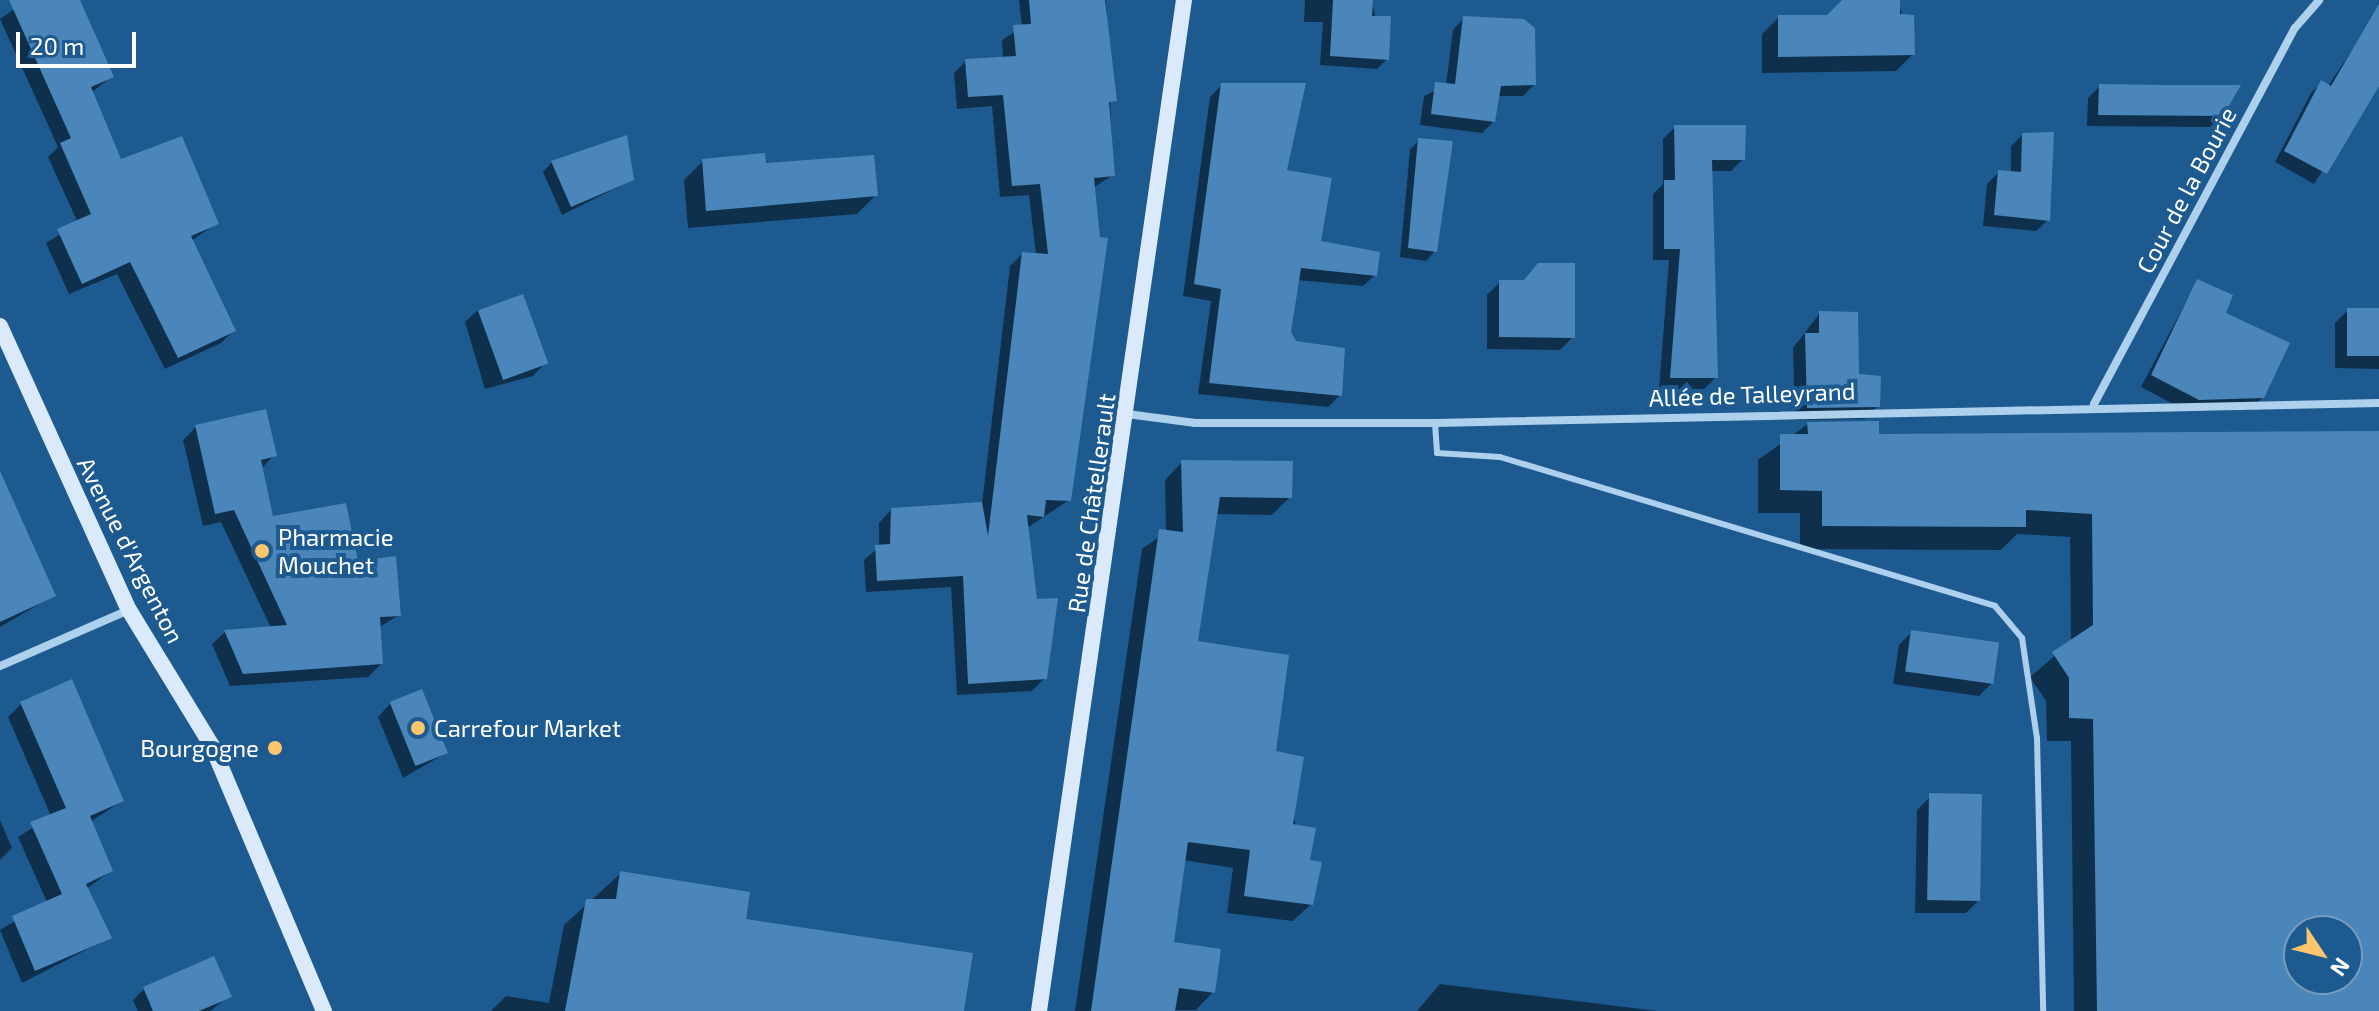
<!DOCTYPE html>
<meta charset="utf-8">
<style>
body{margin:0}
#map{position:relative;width:2379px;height:1011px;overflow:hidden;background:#1d5a90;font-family:"Exo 2",sans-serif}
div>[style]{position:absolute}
.shadow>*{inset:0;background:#0007}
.building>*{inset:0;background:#4a86b9;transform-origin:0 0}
.service>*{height:6px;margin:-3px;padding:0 3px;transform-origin:3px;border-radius:3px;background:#add0ed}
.minor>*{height:8px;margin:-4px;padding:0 4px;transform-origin:4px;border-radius:4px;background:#add0ed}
.secondary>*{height:16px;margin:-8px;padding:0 8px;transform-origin:8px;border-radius:8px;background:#daeafa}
.dots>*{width:22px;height:22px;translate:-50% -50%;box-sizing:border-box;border:4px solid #1d5a90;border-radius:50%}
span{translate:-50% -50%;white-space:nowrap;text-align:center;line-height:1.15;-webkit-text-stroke:8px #1d5a90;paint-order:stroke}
.street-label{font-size:24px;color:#fff}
.poi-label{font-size:24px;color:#fff}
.left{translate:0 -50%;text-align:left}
.right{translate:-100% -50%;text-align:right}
.north{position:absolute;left:2283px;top:915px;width:80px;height:80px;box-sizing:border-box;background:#1d5a90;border:2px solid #779cbc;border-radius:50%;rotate:125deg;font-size:22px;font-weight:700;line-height:32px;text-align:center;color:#fff}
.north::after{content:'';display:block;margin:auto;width:28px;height:36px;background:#fdc66c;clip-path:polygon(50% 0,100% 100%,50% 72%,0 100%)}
.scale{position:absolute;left:16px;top:32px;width:120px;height:36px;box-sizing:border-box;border:4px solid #fff;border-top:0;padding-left:10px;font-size:24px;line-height:28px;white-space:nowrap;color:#fff;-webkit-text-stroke:6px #1d5a90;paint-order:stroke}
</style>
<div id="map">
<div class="shadow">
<i style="clip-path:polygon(27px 0,78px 0,111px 77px,91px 93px,120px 162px,217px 223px,191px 241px,233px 331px,221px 343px,165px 369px,117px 274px,69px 294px,46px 243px,78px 223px,48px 157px,58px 147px,0 19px)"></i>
<i style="clip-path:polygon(1019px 0,1106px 0,1113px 175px,1093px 188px,1069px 500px,1027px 528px,1045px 678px,1032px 691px,957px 695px,951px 587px,866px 592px,864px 560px,879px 547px,879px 523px,891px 510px,982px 504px,1010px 266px,1022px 254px,1036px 255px,1029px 195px,1000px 197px,992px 106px,957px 109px,954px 73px,966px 61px,1003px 58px,1002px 40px,1022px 27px)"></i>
<i style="clip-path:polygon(1305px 0,1371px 0,1387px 59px,1377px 69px,1320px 65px,1323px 22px,1304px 22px)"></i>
<i style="clip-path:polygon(1843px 0,1898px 0,1913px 54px,1896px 71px,1762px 73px,1762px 34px,1779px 17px,1828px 17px)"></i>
<i style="clip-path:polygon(1464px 18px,1534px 85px,1523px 96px,1497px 96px,1493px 122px,1482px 133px,1420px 125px,1424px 96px,1446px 85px,1453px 30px)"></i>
<i style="clip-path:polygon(2361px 37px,2379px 48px,2379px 82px,2314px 184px,2275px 162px,2311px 93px,2322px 82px,2328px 86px)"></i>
<i style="clip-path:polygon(1222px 85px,1285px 172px,1319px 243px,1375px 275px,1363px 286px,1297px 280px,1289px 332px,1340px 395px,1328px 407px,1198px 394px,1211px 301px,1183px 296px,1210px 97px)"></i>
<i style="clip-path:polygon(2100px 86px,2222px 115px,2210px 127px,2087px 126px,2088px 98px)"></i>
<i style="clip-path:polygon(1675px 127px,1743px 159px,1731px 171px,1711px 171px,1716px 377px,1704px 389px,1659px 389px,1669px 260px,1653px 260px,1653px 194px,1663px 184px,1663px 139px)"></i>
<i style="clip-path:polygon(2022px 135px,2048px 220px,2036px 231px,1983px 226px,1987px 184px,1999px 172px,2011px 173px,2011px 146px)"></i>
<i style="clip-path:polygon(1419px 140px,1435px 251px,1426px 261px,1400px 257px,1410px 150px)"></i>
<i style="clip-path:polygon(703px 161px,764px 166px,876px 195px,857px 214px,688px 228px,684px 180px)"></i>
<i style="clip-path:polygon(552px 162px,632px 180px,562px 215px,543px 172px)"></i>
<i style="clip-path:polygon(2197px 281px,2223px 314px,2263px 397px,2250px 410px,2186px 411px,2141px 387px)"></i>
<i style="clip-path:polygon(1500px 282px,1573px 337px,1560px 350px,1487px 349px,1487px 295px)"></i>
<i style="clip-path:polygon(478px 310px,545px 363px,533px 376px,485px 389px,465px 322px)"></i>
<i style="clip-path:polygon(2348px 310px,2379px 310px,2379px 369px,2335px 368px,2335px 323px)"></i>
<i style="clip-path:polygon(1820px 313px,1878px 406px,1865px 419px,1795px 420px,1793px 348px)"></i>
<i style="clip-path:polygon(evenodd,1808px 424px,1877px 436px,2379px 432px,2379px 1011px,2074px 1011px,2071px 741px,2047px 741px,2046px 701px,2030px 677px,2071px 642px,2070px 537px,2017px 534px,2001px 550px,1800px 549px,1800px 513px,1758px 513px,1758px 460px,1808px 424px,2299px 931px,2347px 931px,2347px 979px,2299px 979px,2299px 931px)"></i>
<i style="clip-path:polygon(196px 427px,274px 455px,261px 469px,271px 518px,356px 563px,399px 615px,378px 628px,381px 664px,368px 677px,230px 686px,212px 644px,225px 632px,271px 628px,221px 522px,203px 526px,183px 440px)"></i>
<i style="clip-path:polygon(1182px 462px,1290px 497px,1272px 515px,1215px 514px,1196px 643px,1273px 752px,1307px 861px,1311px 904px,1293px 921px,1227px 913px,1233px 868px,1183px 860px,1172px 943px,1213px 992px,1196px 1010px,1075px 1011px,1142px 549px,1166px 532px,1165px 480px)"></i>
<i style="clip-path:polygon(0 476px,53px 596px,0 627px)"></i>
<i style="clip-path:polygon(1912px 632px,1992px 683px,1979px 696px,1893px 684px,1899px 645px)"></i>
<i style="clip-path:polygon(21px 704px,122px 801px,90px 822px,111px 871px,86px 889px,109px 938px,22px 983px,0 930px,47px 902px,18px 837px,51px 816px,8px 717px)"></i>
<i style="clip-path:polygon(390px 704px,446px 753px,403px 778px,378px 717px)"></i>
<i style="clip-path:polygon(1930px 797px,1979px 900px,1966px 913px,1915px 913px,1917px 810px)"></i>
<i style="clip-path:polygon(0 820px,12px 848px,0 860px)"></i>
<i style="clip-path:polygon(621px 873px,743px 921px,962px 1011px,491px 1011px,506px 996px,549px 1003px,564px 925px)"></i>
<i style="clip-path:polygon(1440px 984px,1657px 1011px,1417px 1011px)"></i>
<i style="clip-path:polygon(145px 988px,229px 996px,210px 1011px,138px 1011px,133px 1000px)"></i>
</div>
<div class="building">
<i style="clip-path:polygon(9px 0,80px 0,114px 77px,91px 87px,121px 159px,182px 136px,219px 224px,191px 236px,236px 331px,178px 358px,130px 262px,82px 284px,57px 229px,91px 214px,60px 143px,71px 138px)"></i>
<i style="clip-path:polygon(1029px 0,1105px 0,1117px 101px,1109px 102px,1115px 176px,1094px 178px,1100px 237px,1108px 238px,1071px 501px,1046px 500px,1044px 517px,1027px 515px,1037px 599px,1058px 598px,1047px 679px,968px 684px,963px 576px,877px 581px,875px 545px,890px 544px,891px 508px,982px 502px,988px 536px,1022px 252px,1048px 254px,1040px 184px,1012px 186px,1003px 95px,968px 97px,965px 59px,1016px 56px,1013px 25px,1031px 24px)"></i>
<i style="clip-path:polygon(1333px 0,1373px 0,1372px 16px,1391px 16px,1389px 60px,1330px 56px)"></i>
<i style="clip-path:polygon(1842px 0,1900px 0,1900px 14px,1914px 15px,1915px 55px,1778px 57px,1778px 15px,1827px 15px)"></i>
<i style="clip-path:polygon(2379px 4px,2379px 86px,2327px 174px,2284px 151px,2321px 80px,2331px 86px)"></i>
<i style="clip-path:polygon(1463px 16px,1524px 19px,1535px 28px,1536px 85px,1501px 86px,1495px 122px,1431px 114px,1435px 82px,1455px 84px)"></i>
<i style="clip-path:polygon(1221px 83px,1306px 83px,1287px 170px,1332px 178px,1321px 241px,1380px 252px,1377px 276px,1301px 268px,1291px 332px,1296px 341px,1345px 348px,1342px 396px,1209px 383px,1221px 289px,1194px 284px)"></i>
<i style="clip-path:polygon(2099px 84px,2164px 85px,2241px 85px,2223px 116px,2098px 115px)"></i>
<i style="clip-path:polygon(1674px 125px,1746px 125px,1745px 160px,1712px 160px,1718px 378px,1670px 378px,1680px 249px,1664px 249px,1664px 180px,1675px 180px)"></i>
<i style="clip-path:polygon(2054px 132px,2050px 221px,1994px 215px,1998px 170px,2021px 172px,2022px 133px)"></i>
<i style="clip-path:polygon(627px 135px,634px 180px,571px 207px,551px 161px)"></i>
<i style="clip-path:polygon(1418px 138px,1453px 141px,1437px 252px,1408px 248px)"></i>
<i style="clip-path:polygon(765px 153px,766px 163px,874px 155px,878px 196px,706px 211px,702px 159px)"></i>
<i style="clip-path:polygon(1538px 263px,1575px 263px,1575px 338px,1499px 337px,1499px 280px,1524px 280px)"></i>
<i style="clip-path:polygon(2197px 279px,2233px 295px,2226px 313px,2290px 343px,2264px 398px,2199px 400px,2151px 375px)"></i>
<i style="left:523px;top:294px;width:74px;height:48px;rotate:70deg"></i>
<i style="left:2347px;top:308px;width:32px;height:48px"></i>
<i style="clip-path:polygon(1819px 311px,1858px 312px,1859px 374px,1881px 376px,1880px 407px,1807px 408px,1805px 333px,1819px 333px)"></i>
<i style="clip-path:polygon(266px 409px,277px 456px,261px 460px,273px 516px,346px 503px,358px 561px,396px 556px,401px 616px,380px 617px,383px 664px,243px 674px,224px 630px,287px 625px,234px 510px,215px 514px,195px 425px)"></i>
<i style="clip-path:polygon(evenodd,1879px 421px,1879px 434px,2379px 431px,2379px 1011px,2097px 1011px,2093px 719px,2069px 718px,2069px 678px,2052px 652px,2093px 625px,2092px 514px,2026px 510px,2026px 527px,1822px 526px,1822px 491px,1780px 490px,1780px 434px,1808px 434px,1807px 422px,1879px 421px,2299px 931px,2347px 931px,2347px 979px,2299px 979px,2299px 931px)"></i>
<i style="clip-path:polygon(1181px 460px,1293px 461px,1292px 498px,1220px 497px,1198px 641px,1289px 655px,1276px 751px,1304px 757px,1293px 824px,1316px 828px,1310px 860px,1322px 862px,1313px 905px,1244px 896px,1250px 850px,1188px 842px,1174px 942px,1221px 949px,1215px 993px,1179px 988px,1175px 1011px,1091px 1011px,1159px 529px,1183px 532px)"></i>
<i style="clip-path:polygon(0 471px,56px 596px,0 622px)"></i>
<i style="left:1911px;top:630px;width:89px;height:42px;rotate:8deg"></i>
<i style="clip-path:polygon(72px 679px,124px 801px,90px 816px,113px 871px,86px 884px,112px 938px,35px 971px,12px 916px,62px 894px,30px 822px,66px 808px,20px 702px)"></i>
<i style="left:422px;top:689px;width:69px;height:35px;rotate:68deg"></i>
<i style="left:1982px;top:794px;width:107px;height:53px;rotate:91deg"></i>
<i style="clip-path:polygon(620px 871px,750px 892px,746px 919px,973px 953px,964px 1011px,565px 1011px,586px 899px,616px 899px)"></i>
<i style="clip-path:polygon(214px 956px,232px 997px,199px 1011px,153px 1011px,143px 987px)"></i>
</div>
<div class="service">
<i style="left:1435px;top:423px;width:30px;rotate:86deg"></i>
<i style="left:1437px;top:453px;width:63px;rotate:3.6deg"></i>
<i style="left:1500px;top:457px;width:517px;rotate:16.75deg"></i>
<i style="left:1995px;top:606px;width:42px;rotate:49.8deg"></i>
<i style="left:2022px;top:638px;width:101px;rotate:81.5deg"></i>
<i style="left:2037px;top:738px;width:273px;rotate:88.7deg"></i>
</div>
<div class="minor">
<i style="left:2094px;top:404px;width:426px;rotate:-61.9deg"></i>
<i style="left:2295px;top:28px;width:37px;rotate:-49deg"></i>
<i style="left:1127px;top:414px;width:69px;rotate:7.5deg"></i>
<i style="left:1195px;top:423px;width:240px"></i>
<i style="left:1435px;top:423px;width:944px;rotate:-1.21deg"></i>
<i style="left:0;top:666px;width:141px;rotate:-23.5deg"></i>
</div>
<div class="secondary">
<i style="left:0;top:326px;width:312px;rotate:65.6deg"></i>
<i style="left:129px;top:610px;width:159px;rotate:58.6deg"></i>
<i style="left:212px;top:746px;width:288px;rotate:67.1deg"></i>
<i style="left:1039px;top:1011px;width:1021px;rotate:-81.84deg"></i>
</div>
<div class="dots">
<i style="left:262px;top:551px;background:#fdc66c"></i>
<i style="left:418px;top:728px;background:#fdc66c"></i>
<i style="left:275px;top:748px;background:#fdc66c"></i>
</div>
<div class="street-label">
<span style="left:2186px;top:190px;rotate:-62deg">Cour de la Bourie</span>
<span style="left:1752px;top:394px;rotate:-2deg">Allée de Talleyrand</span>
<span style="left:1091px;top:503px;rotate:-82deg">Rue de Châtellerault</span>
<span style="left:131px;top:550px;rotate:63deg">Avenue d'Argenton</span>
</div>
<div class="poi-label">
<span class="left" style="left:278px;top:551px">Pharmacie<br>Mouchet</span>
<span class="left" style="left:434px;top:728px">Carrefour Market</span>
<span class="right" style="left:259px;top:748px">Bourgogne</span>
</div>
<div class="north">N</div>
<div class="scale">20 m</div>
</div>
